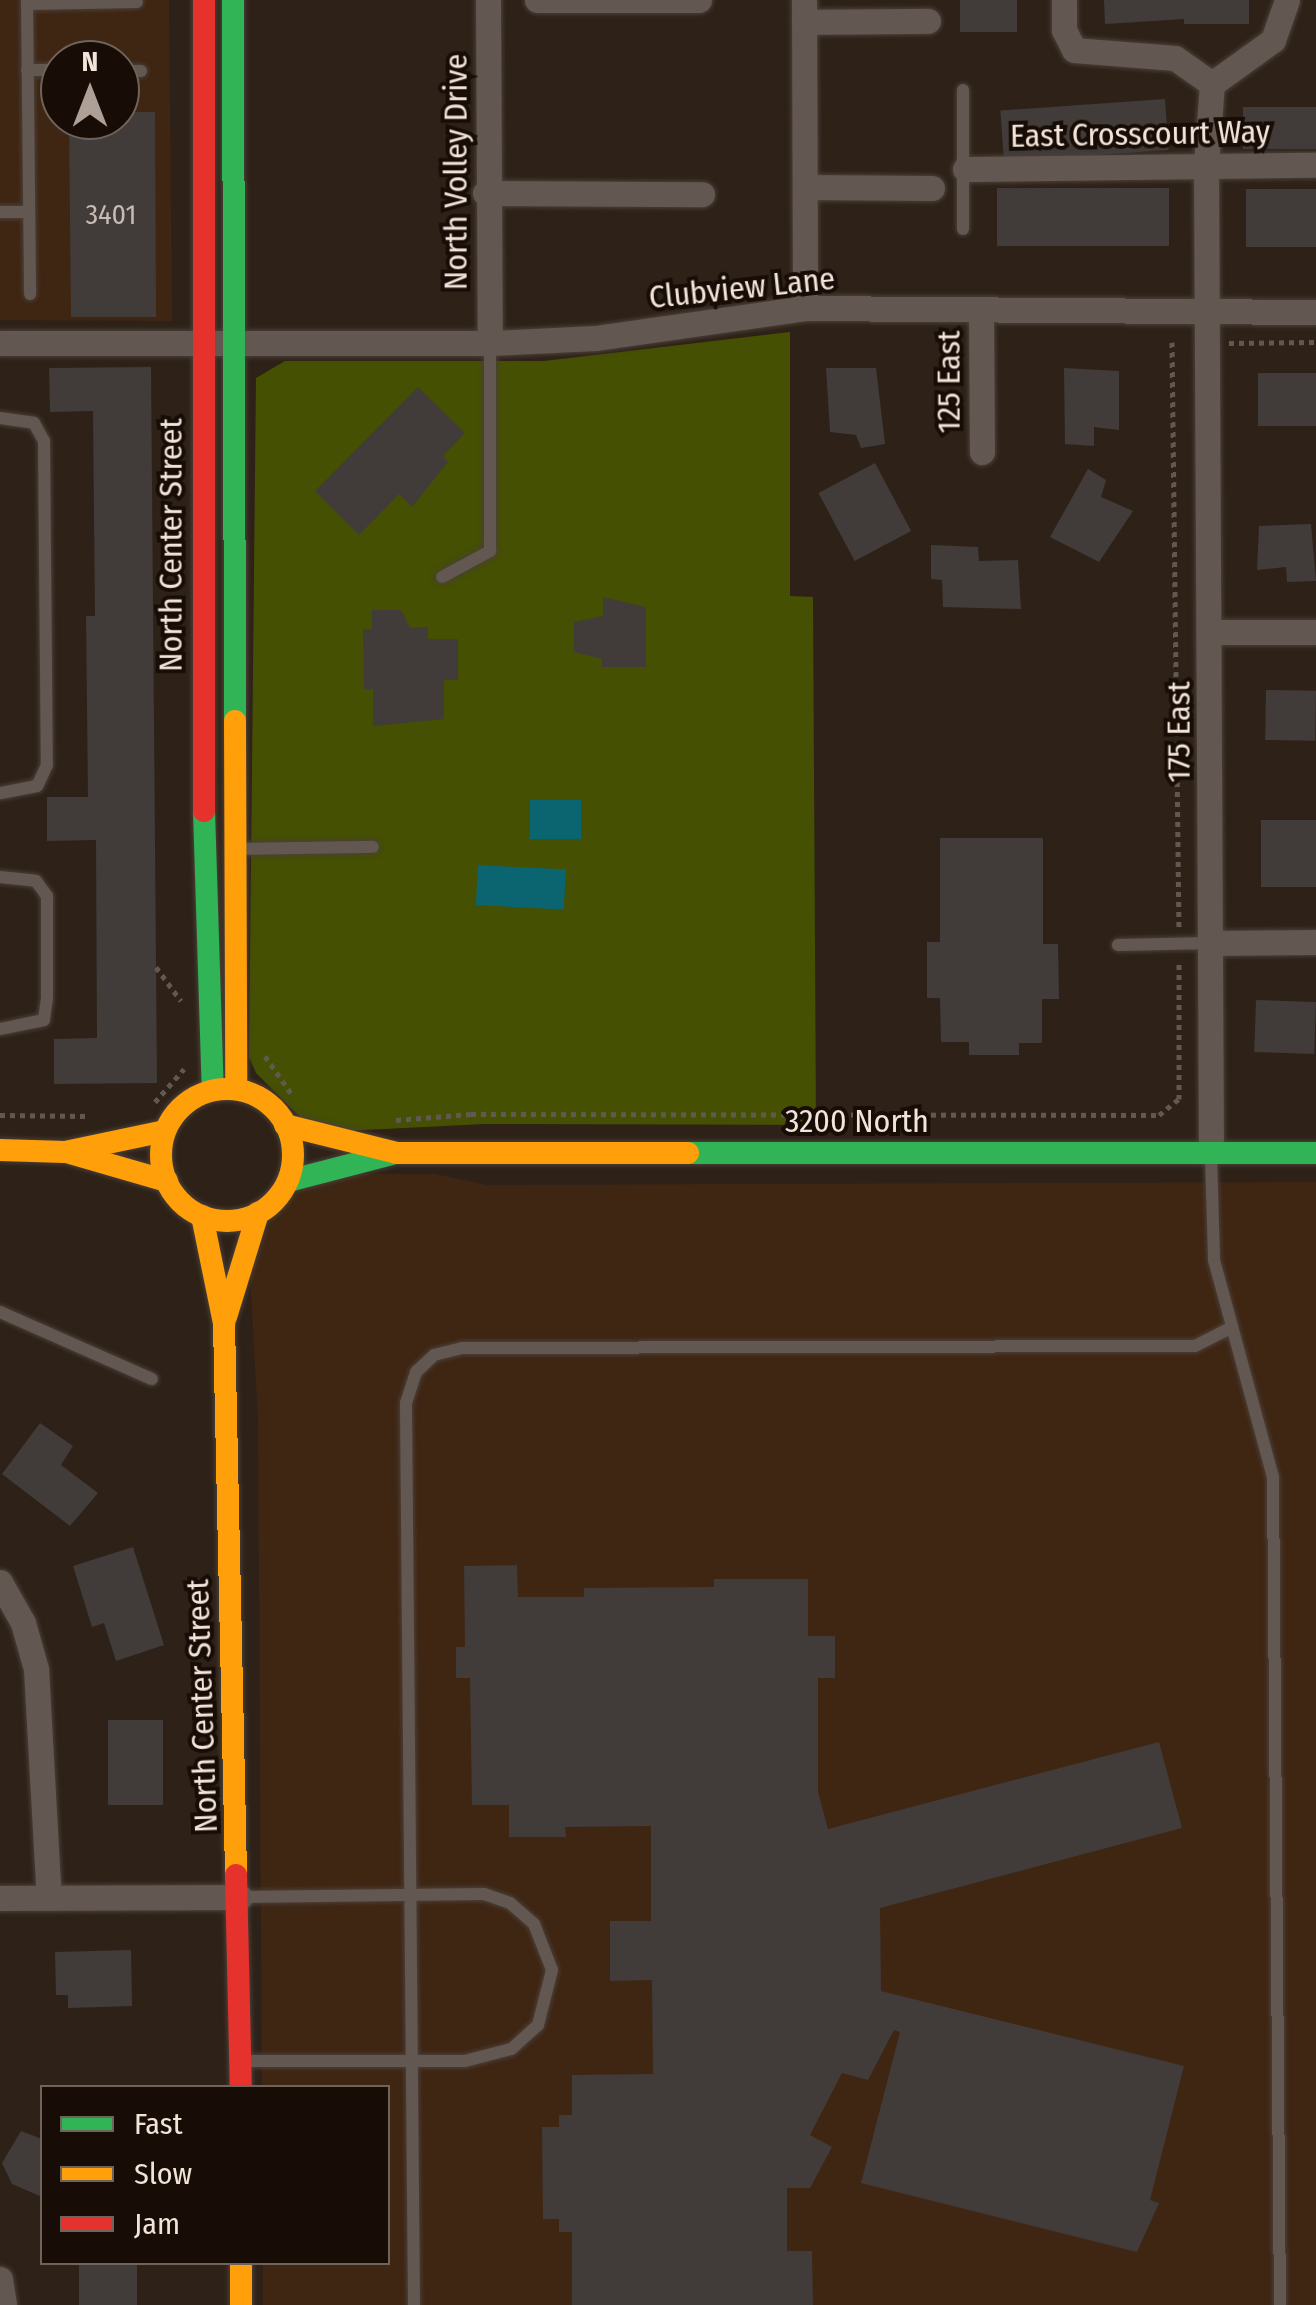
<!DOCTYPE html>
<style>
body{margin:0}
#map{position:relative;width:1316px;height:2305px;overflow:hidden;background:#2e2218;font-family:"Fira Sans Condensed",sans-serif}
div>[style]{position:absolute}
.built>*{inset:0;background:#3f2613}
.green>*{inset:0;background:#455003}
.water>*{inset:0;background:#0b6570;transform-origin:0 0}
.building>*{inset:0;background:#413b3a;transform-origin:0 0}
.path>*{height:5px;margin-top:-2.5px;transform-origin:0;background:repeating-linear-gradient(90deg,#615851 0 5px,transparent 0 10px)}
.roads{filter:drop-shadow(0 0 2px #4a3f38) drop-shadow(0 0 2px #4a3f38)}
.lane>*{height:12px;margin:-6px;padding:0 6px;transform-origin:6px;border-radius:6px;background:#625851}
.street>*{height:25px;margin:-12.5px;padding:0 12.5px;transform-origin:12.5px;border-radius:12.5px;background:#625851}
.fast>*{height:22px;margin:-11px;padding:0 11px;transform-origin:11px;border-radius:11px;background:#30b455}
.slow>*{height:22px;margin:-11px;padding:0 11px;transform-origin:11px;border-radius:11px;background:#ff9f0a}
.slow>.ring{margin:-11px;padding:0;box-sizing:content-box;background:none;border:22px solid #ff9f0a;border-radius:50%}
.jam>*{height:22px;margin:-11px;padding:0 11px;transform-origin:11px;border-radius:11px;background:#e5322d}
span{translate:-50% -50%;white-space:nowrap;text-align:center;line-height:1.15;-webkit-text-stroke:8px #170d06;paint-order:stroke}
.number-label{font-size:28px;color:#c6bab2}
.number-label span{-webkit-text-stroke-width:0}
.street-label{font-size:32px;color:#f3e4da}
.legend{position:absolute;left:40px;top:2085px;width:350px;height:180px;box-sizing:border-box;background:#170d06;border:2px solid #6f635b;margin:0;padding:12px 18px;list-style:none;font-size:30px;color:#f3e4da}
.legend li{display:flex;align-items:center;gap:20px;height:50px}
.legend b{width:50px;border:2px solid #6f635b}
.north{position:absolute;left:40px;top:40px;width:100px;height:100px;box-sizing:border-box;background:#170d06;border:2px solid #6f635b;border-radius:50%;rotate:0deg;font-size:28px;font-weight:700;line-height:40px;text-align:center;color:#f3e4da}
.north::after{content:'';display:block;margin:auto;width:35px;height:45px;background:#aea096;clip-path:polygon(50% 0,100% 100%,50% 72%,0 100%)}
</style>
<div id="map">
<div class="built">
<i style="clip-path:polygon(evenodd,0 0,169px 0,172px 321px,0 320px,0 0,60px 60px,120px 60px,120px 120px,60px 120px,60px 60px)"></i>
<i style="clip-path:polygon(356px 1174px,435px 1174px,487px 1185px,1316px 1182px,1316px 2305px,263px 2305px,263px 2263px,388px 2262px,388px 2088px,262px 2087px,258px 1419px,250px 1273px,273px 1216px,301px 1188px)"></i>
</div>
<div class="green">
<i style="clip-path:polygon(790px 332px,790px 596px,813px 597px,816px 1125px,484px 1124px,344px 1131px,302px 1119px,256px 1073px,249px 1057px,256px 378px,285px 361px,544px 361px)"></i>
</div>
<div class="water">
<i style="left:530px;top:800px;width:51px;height:39px"></i>
<i style="left:478px;top:865px;width:88px;height:40px;rotate:3deg"></i>
</div>
<div class="building">
<i style="left:960px;top:0;width:57px;height:32px"></i>
<i style="clip-path:polygon(1104px 0,1249px 0,1249px 24px,1184px 24px,1184px 19px,1105px 24px)"></i>
<i style="left:1165px;top:99px;width:51px;height:165px;rotate:86deg"></i>
<i style="left:1316px;top:107px;width:42px;height:73px;rotate:90deg"></i>
<i style="clip-path:polygon(128px 112px,155px 112px,156px 317px,71px 317px,69px 120px,120px 120px)"></i>
<i style="left:1169px;top:188px;width:58px;height:172px;rotate:90deg"></i>
<i style="left:1246px;top:189px;width:70px;height:58px"></i>
<i style="clip-path:polygon(151px 367px,157px 1083px,54px 1084px,54px 1039px,97px 1038px,96px 840px,47px 841px,47px 797px,88px 797px,86px 616px,95px 616px,93px 411px,50px 412px,49px 368px)"></i>
<i style="clip-path:polygon(826px 368px,876px 368px,885px 444px,861px 448px,856px 435px,830px 432px)"></i>
<i style="clip-path:polygon(1064px 368px,1119px 371px,1119px 430px,1094px 427px,1094px 446px,1065px 444px)"></i>
<i style="left:1316px;top:373px;width:53px;height:58px;rotate:90deg"></i>
<i style="clip-path:polygon(418px 387px,465px 433px,443px 456px,448px 462px,412px 507px,399px 494px,359px 535px,315px 491px)"></i>
<i style="left:875px;top:463px;width:77px;height:64px;rotate:62deg"></i>
<i style="clip-path:polygon(1088px 469px,1106px 480px,1101px 497px,1133px 511px,1099px 562px,1050px 537px)"></i>
<i style="clip-path:polygon(1311px 524px,1316px 581px,1287px 582px,1286px 567px,1257px 570px,1259px 526px)"></i>
<i style="clip-path:polygon(931px 545px,978px 547px,979px 561px,1018px 560px,1021px 609px,943px 607px,942px 580px,931px 579px)"></i>
<i style="clip-path:polygon(603px 597px,646px 607px,646px 667px,602px 667px,602px 659px,574px 652px,574px 622px,603px 616px)"></i>
<i style="clip-path:polygon(372px 610px,401px 610px,410px 628px,428px 627px,428px 639px,458px 639px,458px 680px,444px 680px,444px 719px,373px 726px,373px 689px,364px 689px,363px 629px,372px 629px)"></i>
<i style="left:1266px;top:690px;width:50px;height:50px;rotate:1deg"></i>
<i style="left:1316px;top:820px;width:67px;height:55px;rotate:90deg"></i>
<i style="clip-path:polygon(940px 838px,1043px 838px,1043px 944px,1058px 944px,1059px 999px,1042px 999px,1042px 1043px,1019px 1043px,1019px 1055px,969px 1055px,969px 1042px,941px 1042px,940px 998px,927px 998px,927px 942px,940px 942px)"></i>
<i style="left:1256px;top:1000px;width:60px;height:52px;rotate:2deg"></i>
<i style="clip-path:polygon(40px 1423px,73px 1446px,61px 1465px,98px 1493px,70px 1526px,2px 1474px)"></i>
<i style="clip-path:polygon(133px 1547px,164px 1645px,116px 1661px,104px 1623px,92px 1627px,73px 1566px)"></i>
<i style="clip-path:polygon(517px 1565px,518px 1597px,584px 1597px,584px 1588px,714px 1587px,714px 1579px,808px 1579px,808px 1636px,835px 1636px,835px 1678px,818px 1678px,818px 1792px,828px 1829px,1159px 1742px,1182px 1828px,880px 1908px,881px 1991px,1184px 2066px,1150px 2200px,1159px 2203px,1137px 2252px,861px 2183px,900px 2032px,894px 2030px,868px 2080px,842px 2073px,810px 2135px,832px 2147px,810px 2188px,787px 2188px,787px 2251px,812px 2251px,813px 2305px,572px 2305px,572px 2232px,559px 2232px,559px 2219px,543px 2219px,542px 2127px,559px 2127px,559px 2115px,572px 2115px,572px 2075px,653px 2074px,652px 1980px,610px 1981px,610px 1921px,651px 1921px,651px 1826px,565px 1827px,566px 1837px,509px 1837px,509px 1805px,472px 1805px,470px 1678px,456px 1678px,456px 1647px,465px 1647px,464px 1566px)"></i>
<i style="left:108px;top:1720px;width:55px;height:85px"></i>
<i style="clip-path:polygon(131px 1950px,132px 2006px,68px 2008px,68px 1995px,56px 1995px,55px 1952px)"></i>
<i style="clip-path:polygon(21px 2131px,42px 2139px,42px 2197px,12px 2184px,2px 2163px)"></i>
<i style="left:79px;top:2262px;width:58px;height:43px"></i>
</div>
<div class="path">
<i style="left:1172px;top:342px;width:587px;rotate:89.32deg"></i>
<i style="left:1229px;top:343px;width:87px;rotate:-0.7deg"></i>
<i style="left:156px;top:967px;width:42px;rotate:53.7deg"></i>
<i style="left:265px;top:1056px;width:49px;rotate:55deg"></i>
<i style="left:155px;top:1102px;width:44px;rotate:-48.7deg"></i>
<i style="left:0;top:1115px;width:87px;rotate:0.7deg"></i>
<i style="left:396px;top:1120px;width:75px;rotate:-4.6deg"></i>
<i style="left:471px;top:1114px;width:688px;rotate:0.08deg"></i>
<i style="left:1159px;top:1115px;width:26px;rotate:-39deg"></i>
<i style="left:1179px;top:1099px;width:139px;rotate:-90deg"></i>
</div>
<div class="roads">
<div class="lane">
<i style="left:27px;top:0;width:294px;rotate:89.4deg"></i>
<i style="left:27px;top:4px;width:110px;rotate:-1deg"></i>
<i style="left:27px;top:70px;width:33px"></i>
<i style="left:120px;top:71px;width:21px"></i>
<i style="left:963px;top:90px;width:139px;rotate:90deg"></i>
<i style="left:0;top:212px;width:29px"></i>
<i style="left:0;top:418px;width:34px;rotate:8deg"></i>
<i style="left:34px;top:423px;width:21px;rotate:61deg"></i>
<i style="left:44px;top:441px;width:324px;rotate:89.5deg"></i>
<i style="left:47px;top:765px;width:23px;rotate:115deg"></i>
<i style="left:37px;top:786px;width:38px;rotate:169deg"></i>
<i style="left:442px;top:577px;width:55px;rotate:-28.4deg"></i>
<i style="left:490px;top:551px;width:208px;rotate:-90deg"></i>
<i style="left:239px;top:849px;width:134px;rotate:-0.9deg"></i>
<i style="left:0;top:877px;width:36px;rotate:6deg"></i>
<i style="left:36px;top:881px;width:19px;rotate:54deg"></i>
<i style="left:47px;top:896px;width:102px;rotate:90deg"></i>
<i style="left:47px;top:998px;width:22px;rotate:98deg"></i>
<i style="left:44px;top:1020px;width:45px;rotate:168.4deg"></i>
<i style="left:1118px;top:945px;width:93px;rotate:-1.2deg"></i>
<i style="left:1211px;top:1156px;width:104px;rotate:88.3deg"></i>
<i style="left:1214px;top:1260px;width:225px;rotate:74.8deg"></i>
<i style="left:1273px;top:1477px;width:828px;rotate:89.52deg"></i>
<i style="left:0;top:1312px;width:166px;rotate:23.8deg"></i>
<i style="left:240px;top:1897px;width:244px;rotate:-0.7deg"></i>
<i style="left:484px;top:1894px;width:28px;rotate:19deg"></i>
<i style="left:510px;top:1903px;width:32px;rotate:41deg"></i>
<i style="left:534px;top:1924px;width:49px;rotate:68.6deg"></i>
<i style="left:552px;top:1970px;width:57px;rotate:104.3deg"></i>
<i style="left:538px;top:2025px;width:36px;rotate:138deg"></i>
<i style="left:511px;top:2049px;width:48px;rotate:165.4deg"></i>
<i style="left:465px;top:2061px;width:224px;rotate:180deg"></i>
<i style="left:414px;top:2305px;width:902px;rotate:-90.51deg"></i>
<i style="left:406px;top:1403px;width:33px;rotate:-72deg"></i>
<i style="left:416px;top:1372px;width:25px;rotate:-43deg"></i>
<i style="left:434px;top:1355px;width:29px;rotate:-14deg"></i>
<i style="left:462px;top:1348px;width:733px;rotate:-0.16deg"></i>
<i style="left:1195px;top:1346px;width:39px;rotate:-27deg"></i>
</div>
<div class="street">
<i style="left:488px;top:0;width:343px;rotate:89.7deg"></i>
<i style="left:537px;top:0;width:162px"></i>
<i style="left:804px;top:0;width:308px;rotate:89.8deg"></i>
<i style="left:1064px;top:0;width:30px;rotate:90deg"></i>
<i style="left:1064px;top:30px;width:22px;rotate:63deg"></i>
<i style="left:1074px;top:50px;width:101px;rotate:4.5deg"></i>
<i style="left:1175px;top:58px;width:45px;rotate:35.1deg"></i>
<i style="left:804px;top:22px;width:124px;rotate:-0.5deg"></i>
<i style="left:965px;top:169px;width:351px;rotate:-0.7deg"></i>
<i style="left:805px;top:187px;width:127px;rotate:0.5deg"></i>
<i style="left:485px;top:193px;width:217px;rotate:0.3deg"></i>
<i style="left:981px;top:312px;width:140px;rotate:89.6deg"></i>
<i style="left:0;top:343px;width:490px"></i>
<i style="left:490px;top:343px;width:105px;rotate:-2.7deg"></i>
<i style="left:595px;top:338px;width:212px;rotate:-8.1deg"></i>
<i style="left:805px;top:308px;width:511px;rotate:0.45deg"></i>
<i style="left:1211px;top:632px;width:105px"></i>
<i style="left:1212px;top:943px;width:104px;rotate:-0.6deg"></i>
<i style="left:1211px;top:1153px;width:988px;rotate:-90.29deg"></i>
<i style="left:1206px;top:165px;width:81px;rotate:-85.8deg"></i>
<i style="left:1212px;top:84px;width:75px;rotate:-35.8deg"></i>
<i style="left:1273px;top:40px;width:42px;rotate:-70.7deg"></i>
<i style="left:0;top:1582px;width:47px;rotate:60.7deg"></i>
<i style="left:23px;top:1623px;width:48px;rotate:74.2deg"></i>
<i style="left:36px;top:1669px;width:229px;rotate:86.8deg"></i>
<i style="left:0;top:1898px;width:240px;rotate:-0.2deg"></i>
<i style="left:0;top:2279px;width:26px;rotate:81deg"></i>
</div>
<div class="fast">
<i style="left:233px;top:0;width:721px;rotate:89.84deg"></i>
<i style="left:204px;top:811px;width:279px;rotate:88.2deg"></i>
<i style="left:688px;top:1153px;width:628px"></i>
<i style="left:288px;top:1181px;width:107px;rotate:-14.6deg"></i>
</div>
<div class="slow">
<i style="left:235px;top:721px;width:368px;rotate:89.8deg"></i>
<i class="ring" style="left:161px;top:1089px;width:110px;height:110px"></i>
<i style="left:285px;top:1125px;width:115px;rotate:14deg"></i>
<i style="left:397px;top:1153px;width:291px"></i>
<i style="left:0;top:1150px;width:65px;rotate:1.8deg"></i>
<i style="left:65px;top:1152px;width:102px;rotate:-11.9deg"></i>
<i style="left:70px;top:1153px;width:101px;rotate:16.1deg"></i>
<i style="left:202px;top:1216px;width:109px;rotate:78.4deg"></i>
<i style="left:224px;top:1323px;width:552px;rotate:88.75deg"></i>
<i style="left:226px;top:1317px;width:109px;rotate:-72.9deg"></i>
<i style="left:241px;top:2262px;width:43px;rotate:90deg"></i>
</div>
<div class="jam">
<i style="left:204px;top:811px;width:811px;rotate:-90deg"></i>
<i style="left:236px;top:1875px;width:213px;rotate:88.7deg"></i>
</div>
</div>
<div class="number-label">
<span style="left:111px;top:215px">3401</span>
</div>
<div class="street-label">
<span style="left:1140px;top:134px;rotate:-1deg">East Crosscourt Way</span>
<span style="left:456px;top:172px;rotate:-90deg">North Volley Drive</span>
<span style="left:742px;top:288px;rotate:-6deg">Clubview Lane</span>
<span style="left:949px;top:382px;rotate:-90deg">125 East</span>
<span style="left:171px;top:545px;rotate:-90deg">North Center Street</span>
<span style="left:1179px;top:732px;rotate:-90deg">175 East</span>
<span style="left:857px;top:1121px">3200 North</span>
<span style="left:202px;top:1706px;rotate:-92deg">North Center Street</span>
</div>
<ul class="legend">
<li><b style="height:12px;background:#30b455"></b>Fast</li>
<li><b style="height:12px;background:#ff9f0a"></b>Slow</li>
<li><b style="height:12px;background:#e5322d"></b>Jam</li>
</ul>
<div class="north">N</div>
</div>
